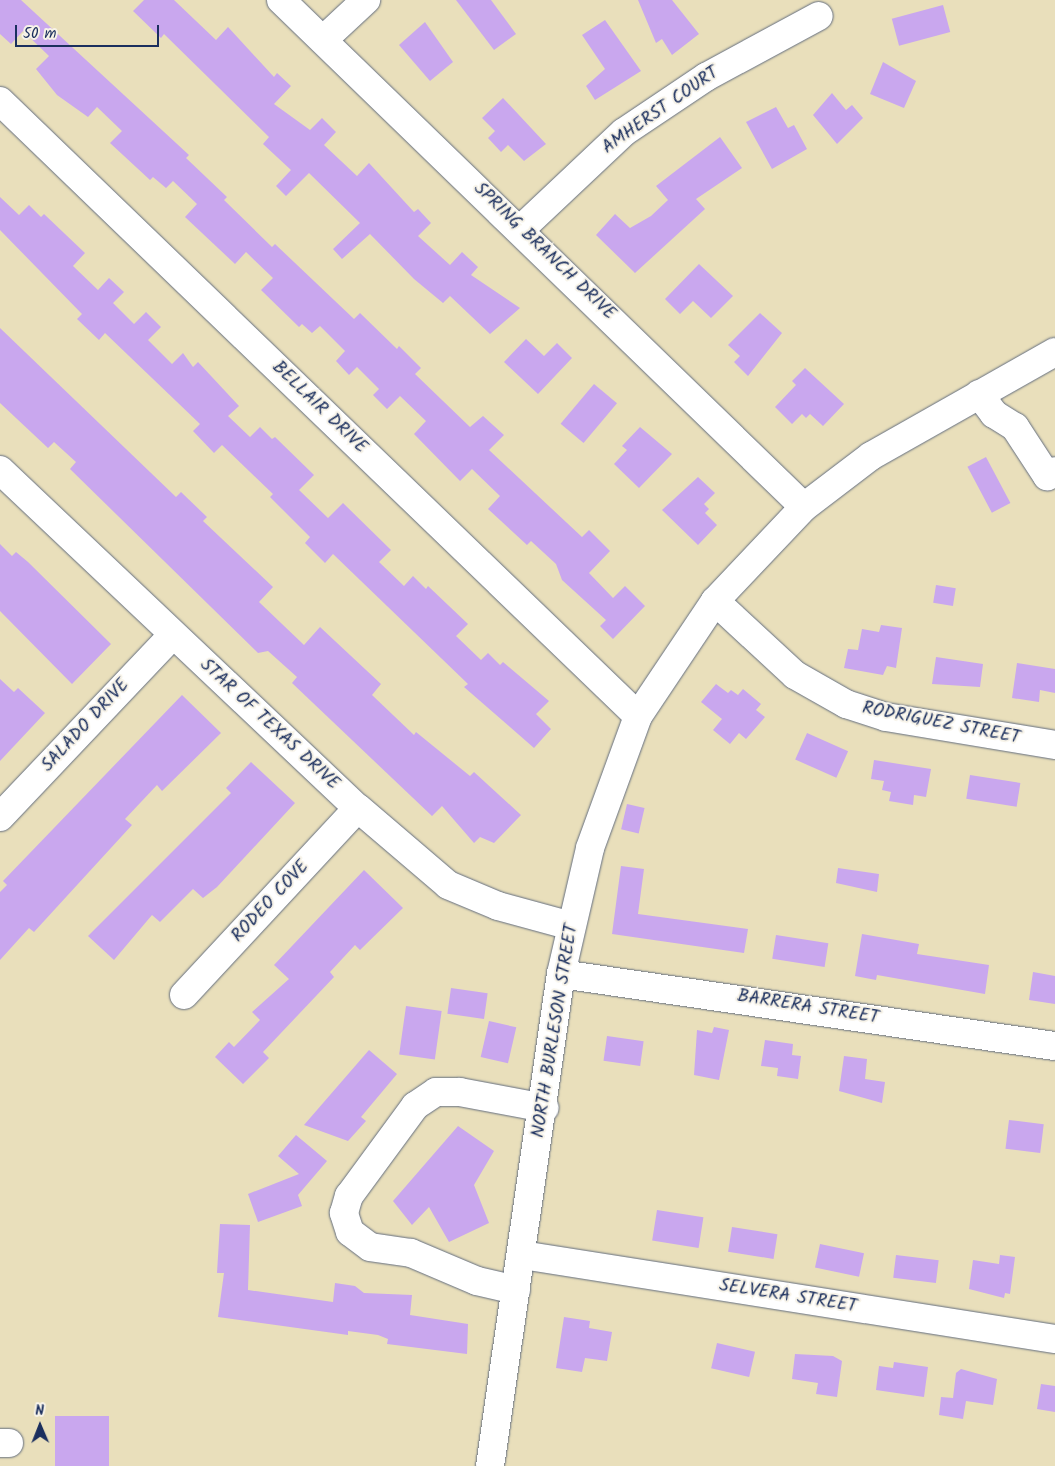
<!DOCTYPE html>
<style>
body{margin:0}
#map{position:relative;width:1055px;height:1466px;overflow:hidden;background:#e9dfbb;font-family:Kalam,sans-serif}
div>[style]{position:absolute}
.building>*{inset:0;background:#c9a7ee;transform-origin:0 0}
.roads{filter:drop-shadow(0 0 1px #636d7f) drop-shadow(0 0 1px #636d7f)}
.minor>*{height:28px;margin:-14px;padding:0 14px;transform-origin:14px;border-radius:14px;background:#fff}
span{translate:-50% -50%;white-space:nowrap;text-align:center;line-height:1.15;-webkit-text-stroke:4px #f7f3e8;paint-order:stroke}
.street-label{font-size:18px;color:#1b2f5e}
.north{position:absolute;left:15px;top:1401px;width:50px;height:50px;-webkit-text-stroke:4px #f7f3e8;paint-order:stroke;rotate:359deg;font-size:14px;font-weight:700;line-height:20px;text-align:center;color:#1b2f5e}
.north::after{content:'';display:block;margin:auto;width:18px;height:22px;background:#1b2f5e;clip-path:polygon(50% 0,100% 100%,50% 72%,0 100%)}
.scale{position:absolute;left:15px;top:25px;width:144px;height:22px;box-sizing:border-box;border:2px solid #1b2f5e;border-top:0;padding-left:6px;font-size:15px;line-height:18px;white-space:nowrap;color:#1b2f5e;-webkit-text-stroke:4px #f7f3e8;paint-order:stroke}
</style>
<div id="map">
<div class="building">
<i style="clip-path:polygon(0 0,21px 0,189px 155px,186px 158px,227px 197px,224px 200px,272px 247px,275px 244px,354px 319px,360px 313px,397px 349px,399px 346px,421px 368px,415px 374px,470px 427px,483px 416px,504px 435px,489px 450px,582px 537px,589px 530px,610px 551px,589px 573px,613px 598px,625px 586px,645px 606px,613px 639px,600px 626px,606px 620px,562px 580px,556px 564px,531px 541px,527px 545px,488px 509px,500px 496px,472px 469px,460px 481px,414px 434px,426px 421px,400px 396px,387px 409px,373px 395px,379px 389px,357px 367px,349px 375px,336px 361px,345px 351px,320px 326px,312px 333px,302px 324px,299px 327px,261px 290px,273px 278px,246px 252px,235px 264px,185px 217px,197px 204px,173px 181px,166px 188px,153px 177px,150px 180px,110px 143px,122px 131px,97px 107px,88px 117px,57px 95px,36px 69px,49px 56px,23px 31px,11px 44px,0 34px)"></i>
<i style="clip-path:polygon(144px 0,174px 0,216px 40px,228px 27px,274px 77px,277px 73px,291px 86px,274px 104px,310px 130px,322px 118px,336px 132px,324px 145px,357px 176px,369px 163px,414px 212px,418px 209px,431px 223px,418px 236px,450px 265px,462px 252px,478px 267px,471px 275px,520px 308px,490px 334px,450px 296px,443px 303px,414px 279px,370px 234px,342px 259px,333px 249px,360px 223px,309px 173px,286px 196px,276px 186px,291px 170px,263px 144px,269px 137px,164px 34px,161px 38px,133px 11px)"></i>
<i style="clip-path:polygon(456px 0,491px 0,516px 34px,494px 50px)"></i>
<i style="clip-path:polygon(638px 0,672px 0,699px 34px,672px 55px,662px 39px,656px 43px)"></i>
<i style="left:943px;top:5px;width:28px;height:53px;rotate:75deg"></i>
<i style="clip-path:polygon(605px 20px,641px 71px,595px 100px,586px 86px,605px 69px,582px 35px)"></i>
<i style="clip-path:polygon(425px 22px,453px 62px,430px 81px,399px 45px)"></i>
<i style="clip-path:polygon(883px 62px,916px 81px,904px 108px,870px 94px)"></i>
<i style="clip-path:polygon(832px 93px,846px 110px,852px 105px,863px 118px,837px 144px,813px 115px)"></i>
<i style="clip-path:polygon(503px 98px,546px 144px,524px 161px,508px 145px,501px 152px,488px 138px,495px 131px,482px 118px)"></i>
<i style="clip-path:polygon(776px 107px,788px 128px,794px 125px,807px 149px,772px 169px,746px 122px)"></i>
<i style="clip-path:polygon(720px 137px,742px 168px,696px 199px,705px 209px,635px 273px,596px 235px,615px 214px,630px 228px,651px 216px,668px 200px,656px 186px)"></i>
<i style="clip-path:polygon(0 197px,19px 215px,29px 205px,41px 217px,44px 214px,85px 253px,73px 266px,98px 290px,109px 278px,124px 292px,113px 303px,134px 324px,146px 312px,161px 327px,148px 340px,172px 364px,183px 353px,193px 367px,198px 362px,239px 406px,228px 416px,250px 437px,260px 427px,272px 439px,275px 437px,314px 475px,299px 490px,328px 518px,343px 503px,391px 550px,379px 562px,404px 586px,413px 576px,426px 589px,428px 586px,468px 624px,456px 636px,481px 660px,488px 653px,500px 665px,503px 662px,549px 701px,536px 714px,551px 729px,534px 748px,464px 687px,468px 684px,333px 554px,325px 563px,305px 543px,310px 537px,270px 497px,273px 494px,222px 445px,214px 453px,193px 431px,200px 424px,105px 333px,99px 340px,77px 319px,82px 314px,0 230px)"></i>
<i style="clip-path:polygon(699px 264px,733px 296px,711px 318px,693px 301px,680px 314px,665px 299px)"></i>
<i style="clip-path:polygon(760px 313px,782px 333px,748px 376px,734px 362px,740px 356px,728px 345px)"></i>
<i style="clip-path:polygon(0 328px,176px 497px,181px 492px,207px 517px,203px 521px,273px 587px,259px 602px,304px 645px,320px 627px,381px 684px,372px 695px,414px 735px,416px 732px,470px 776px,474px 772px,521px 815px,494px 843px,480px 837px,474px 843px,442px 806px,432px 816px,292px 683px,297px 677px,268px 651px,258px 653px,70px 469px,76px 462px,54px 442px,48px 448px,0 403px)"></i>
<i style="clip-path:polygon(526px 339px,544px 356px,557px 343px,572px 358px,538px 394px,504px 362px)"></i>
<i style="clip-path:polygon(805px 368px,844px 404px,823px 426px,810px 414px,806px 418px,802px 414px,792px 424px,775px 407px,796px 385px,792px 381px)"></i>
<i style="left:594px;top:384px;width:30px;height:52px;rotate:40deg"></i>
<i style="clip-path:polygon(640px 427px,672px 454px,639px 488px,614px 464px,627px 450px,622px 446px)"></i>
<i style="left:986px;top:457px;width:52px;height:21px;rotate:62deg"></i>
<i style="clip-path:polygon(698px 477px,715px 493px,704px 504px,709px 509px,705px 513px,717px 525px,698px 545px,662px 510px)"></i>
<i style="clip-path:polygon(0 544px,12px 556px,16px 552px,28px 562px,111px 644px,72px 684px,0 611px)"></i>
<i style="left:936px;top:585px;width:20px;height:18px;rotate:9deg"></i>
<i style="clip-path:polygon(881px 625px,902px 628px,896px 668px,887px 666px,883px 675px,844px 668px,848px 649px,858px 650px,862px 629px,879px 632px)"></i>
<i style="clip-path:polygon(936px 657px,983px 664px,980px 687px,932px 684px)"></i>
<i style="clip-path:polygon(1017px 663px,1055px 669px,1055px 693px,1040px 690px,1039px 702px,1012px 698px)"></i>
<i style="clip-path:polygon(0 679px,14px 692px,18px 688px,45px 713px,0 761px)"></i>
<i style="clip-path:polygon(716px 684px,728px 693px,731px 690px,738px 695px,743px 689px,761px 704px,756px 710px,765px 717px,746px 739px,739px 733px,730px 744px,713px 730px,722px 719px,701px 702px)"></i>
<i style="clip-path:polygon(182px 695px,221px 733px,162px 791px,157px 785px,125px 819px,132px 825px,34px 932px,29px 928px,0 960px,0 892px,7px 885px,3px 881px)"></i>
<i style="left:807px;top:733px;width:45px;height:29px;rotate:24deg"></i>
<i style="clip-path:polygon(874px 760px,931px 769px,926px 797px,914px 795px,913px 805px,889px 801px,891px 792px,882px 790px,884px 781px,871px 779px)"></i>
<i style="clip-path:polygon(251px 762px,295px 803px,217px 887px,203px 898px,193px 889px,160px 922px,152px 915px,114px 960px,88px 936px,231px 793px,226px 788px)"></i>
<i style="left:970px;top:775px;width:51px;height:24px;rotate:9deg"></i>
<i style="left:627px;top:804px;width:18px;height:26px;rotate:13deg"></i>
<i style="clip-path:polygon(621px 866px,644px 869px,638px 914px,748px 929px,744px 953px,612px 934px)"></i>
<i style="clip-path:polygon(838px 868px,879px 874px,877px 892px,836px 883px)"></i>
<i style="clip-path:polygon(364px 870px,403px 908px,360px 950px,355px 945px,330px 972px,334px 977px,263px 1052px,269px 1058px,243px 1084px,215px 1057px,229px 1042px,234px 1047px,260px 1020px,252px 1012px,289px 979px,274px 965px)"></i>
<i style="clip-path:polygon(862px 934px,919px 944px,917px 954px,989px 965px,985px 994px,877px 975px,876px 980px,855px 976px)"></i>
<i style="left:776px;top:935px;width:53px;height:24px;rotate:9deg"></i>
<i style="clip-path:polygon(1033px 972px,1055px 976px,1055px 1004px,1029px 1000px)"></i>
<i style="left:451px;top:988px;width:37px;height:26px;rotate:8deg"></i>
<i style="left:406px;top:1006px;width:36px;height:49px;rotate:8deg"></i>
<i style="left:489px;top:1021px;width:28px;height:37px;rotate:13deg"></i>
<i style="clip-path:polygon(714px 1027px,729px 1030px,719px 1080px,694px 1075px,697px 1030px,712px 1033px)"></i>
<i style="left:607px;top:1036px;width:37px;height:25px;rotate:8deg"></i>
<i style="clip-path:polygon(765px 1040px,793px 1044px,792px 1055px,801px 1056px,798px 1079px,777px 1076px,778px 1068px,761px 1066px)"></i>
<i style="clip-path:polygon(369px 1050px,397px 1074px,361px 1117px,366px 1121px,348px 1141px,304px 1125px)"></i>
<i style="clip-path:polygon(844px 1056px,867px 1059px,865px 1079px,885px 1082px,882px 1103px,839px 1091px)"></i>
<i style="left:1009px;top:1120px;width:35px;height:29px;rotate:7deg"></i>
<i style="clip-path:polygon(458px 1126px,494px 1151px,474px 1185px,489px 1223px,449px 1242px,429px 1207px,412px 1225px,393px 1201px)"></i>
<i style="clip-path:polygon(296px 1135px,327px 1161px,298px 1195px,302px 1206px,258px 1222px,248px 1194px,299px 1174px,278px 1156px)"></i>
<i style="left:657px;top:1210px;width:47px;height:31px;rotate:9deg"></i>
<i style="clip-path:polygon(220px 1224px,250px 1225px,248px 1290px,333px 1302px,335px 1283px,355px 1286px,364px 1293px,412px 1295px,410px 1315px,468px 1324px,467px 1354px,387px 1344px,388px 1339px,378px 1335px,348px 1331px,348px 1335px,218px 1317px,224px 1273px,217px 1273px)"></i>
<i style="left:732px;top:1227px;width:46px;height:25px;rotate:9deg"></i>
<i style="left:820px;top:1244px;width:45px;height:24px;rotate:12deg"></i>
<i style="left:896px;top:1255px;width:43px;height:23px;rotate:7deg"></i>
<i style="clip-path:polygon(1000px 1255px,1015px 1257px,1010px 1294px,1005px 1293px,1004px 1298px,969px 1289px,973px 1260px,999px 1264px)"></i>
<i style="clip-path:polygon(564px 1317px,590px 1321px,589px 1328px,612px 1332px,607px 1361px,585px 1358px,582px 1372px,556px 1368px)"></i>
<i style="left:717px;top:1343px;width:39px;height:26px;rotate:13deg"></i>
<i style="clip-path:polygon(795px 1354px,833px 1356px,842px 1361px,837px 1397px,816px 1394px,818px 1383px,792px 1379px)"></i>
<i style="clip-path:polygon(894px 1362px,928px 1367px,924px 1397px,876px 1390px,879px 1366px,893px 1368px)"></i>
<i style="clip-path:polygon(961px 1369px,997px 1379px,993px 1405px,966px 1401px,963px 1419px,939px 1415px,941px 1397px,953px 1398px,956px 1373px)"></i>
<i style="clip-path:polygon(1041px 1384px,1055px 1386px,1055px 1412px,1037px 1409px)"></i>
<i style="left:55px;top:1416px;width:54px;height:50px"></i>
</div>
<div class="roads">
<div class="minor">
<i style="left:281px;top:0;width:728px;rotate:44.11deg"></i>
<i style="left:323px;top:40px;width:59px;rotate:-42.9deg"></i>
<i style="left:0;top:101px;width:886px;rotate:43.95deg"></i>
<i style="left:521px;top:229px;width:141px;rotate:-43.3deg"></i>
<i style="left:624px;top:132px;width:99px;rotate:-33.9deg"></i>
<i style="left:706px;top:77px;width:128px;rotate:-28.4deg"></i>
<i style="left:979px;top:394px;width:25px;rotate:53deg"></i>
<i style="left:994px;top:414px;width:25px;rotate:32deg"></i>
<i style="left:1015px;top:427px;width:59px;rotate:56.9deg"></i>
<i style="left:1047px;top:476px;width:9px;rotate:-32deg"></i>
<i style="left:0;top:470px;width:492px;rotate:43.4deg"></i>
<i style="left:358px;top:808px;width:118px;rotate:40.5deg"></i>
<i style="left:448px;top:885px;width:54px;rotate:22.8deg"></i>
<i style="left:498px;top:906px;width:76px;rotate:15.3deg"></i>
<i style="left:715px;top:601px;width:109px;rotate:42.8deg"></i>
<i style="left:795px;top:675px;width:59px;rotate:29.6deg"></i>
<i style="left:846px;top:704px;width:42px;rotate:18deg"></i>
<i style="left:886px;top:717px;width:171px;rotate:9.4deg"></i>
<i style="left:0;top:817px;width:251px;rotate:-46.5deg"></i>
<i style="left:561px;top:974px;width:499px;rotate:8.3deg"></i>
<i style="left:184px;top:995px;width:255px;rotate:-47.1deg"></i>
<i style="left:522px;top:1255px;width:540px;rotate:8.96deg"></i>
<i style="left:516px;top:1290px;width:40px;rotate:-167deg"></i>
<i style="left:477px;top:1281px;width:72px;rotate:-157deg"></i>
<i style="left:411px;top:1253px;width:41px;rotate:-171.7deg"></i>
<i style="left:370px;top:1247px;width:25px;rotate:-143deg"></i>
<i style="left:350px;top:1232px;width:20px;rotate:-108deg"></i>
<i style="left:344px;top:1213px;width:18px;rotate:-74deg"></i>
<i style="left:349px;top:1196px;width:112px;rotate:-53.7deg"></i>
<i style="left:415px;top:1106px;width:25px;rotate:-34deg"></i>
<i style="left:436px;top:1092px;width:24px"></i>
<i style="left:460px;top:1092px;width:86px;rotate:10.7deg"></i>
<i style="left:0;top:1443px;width:9px"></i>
<i style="left:490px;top:1466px;width:497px;rotate:-81.8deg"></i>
<i style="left:561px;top:974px;width:129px;rotate:-77deg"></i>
<i style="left:590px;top:848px;width:140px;rotate:-70deg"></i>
<i style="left:638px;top:716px;width:138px;rotate:-56.2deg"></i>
<i style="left:715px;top:601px;width:129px;rotate:-46.6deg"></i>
<i style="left:804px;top:507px;width:84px;rotate:-37.3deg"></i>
<i style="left:871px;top:456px;width:211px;rotate:-29.5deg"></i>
</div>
</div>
<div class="street-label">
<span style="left:661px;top:111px;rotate:-35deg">AMHERST COURT</span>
<span style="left:544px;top:252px;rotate:44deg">SPRING BRANCH DRIVE</span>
<span style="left:319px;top:408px;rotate:44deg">BELLAIR DRIVE</span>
<span style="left:941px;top:724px;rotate:11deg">RODRIGUEZ STREET</span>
<span style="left:269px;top:725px;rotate:43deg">STAR OF TEXAS DRIVE</span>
<span style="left:86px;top:726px;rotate:-47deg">SALADO DRIVE</span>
<span style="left:271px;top:902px;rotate:-47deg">RODEO COVE</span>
<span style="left:808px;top:1008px;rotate:9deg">BARRERA STREET</span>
<span style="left:556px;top:1031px;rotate:-81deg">NORTH BURLESON STREET</span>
<span style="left:788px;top:1297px;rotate:9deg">SELVERA STREET</span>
</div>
<div class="north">N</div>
<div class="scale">50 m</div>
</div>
